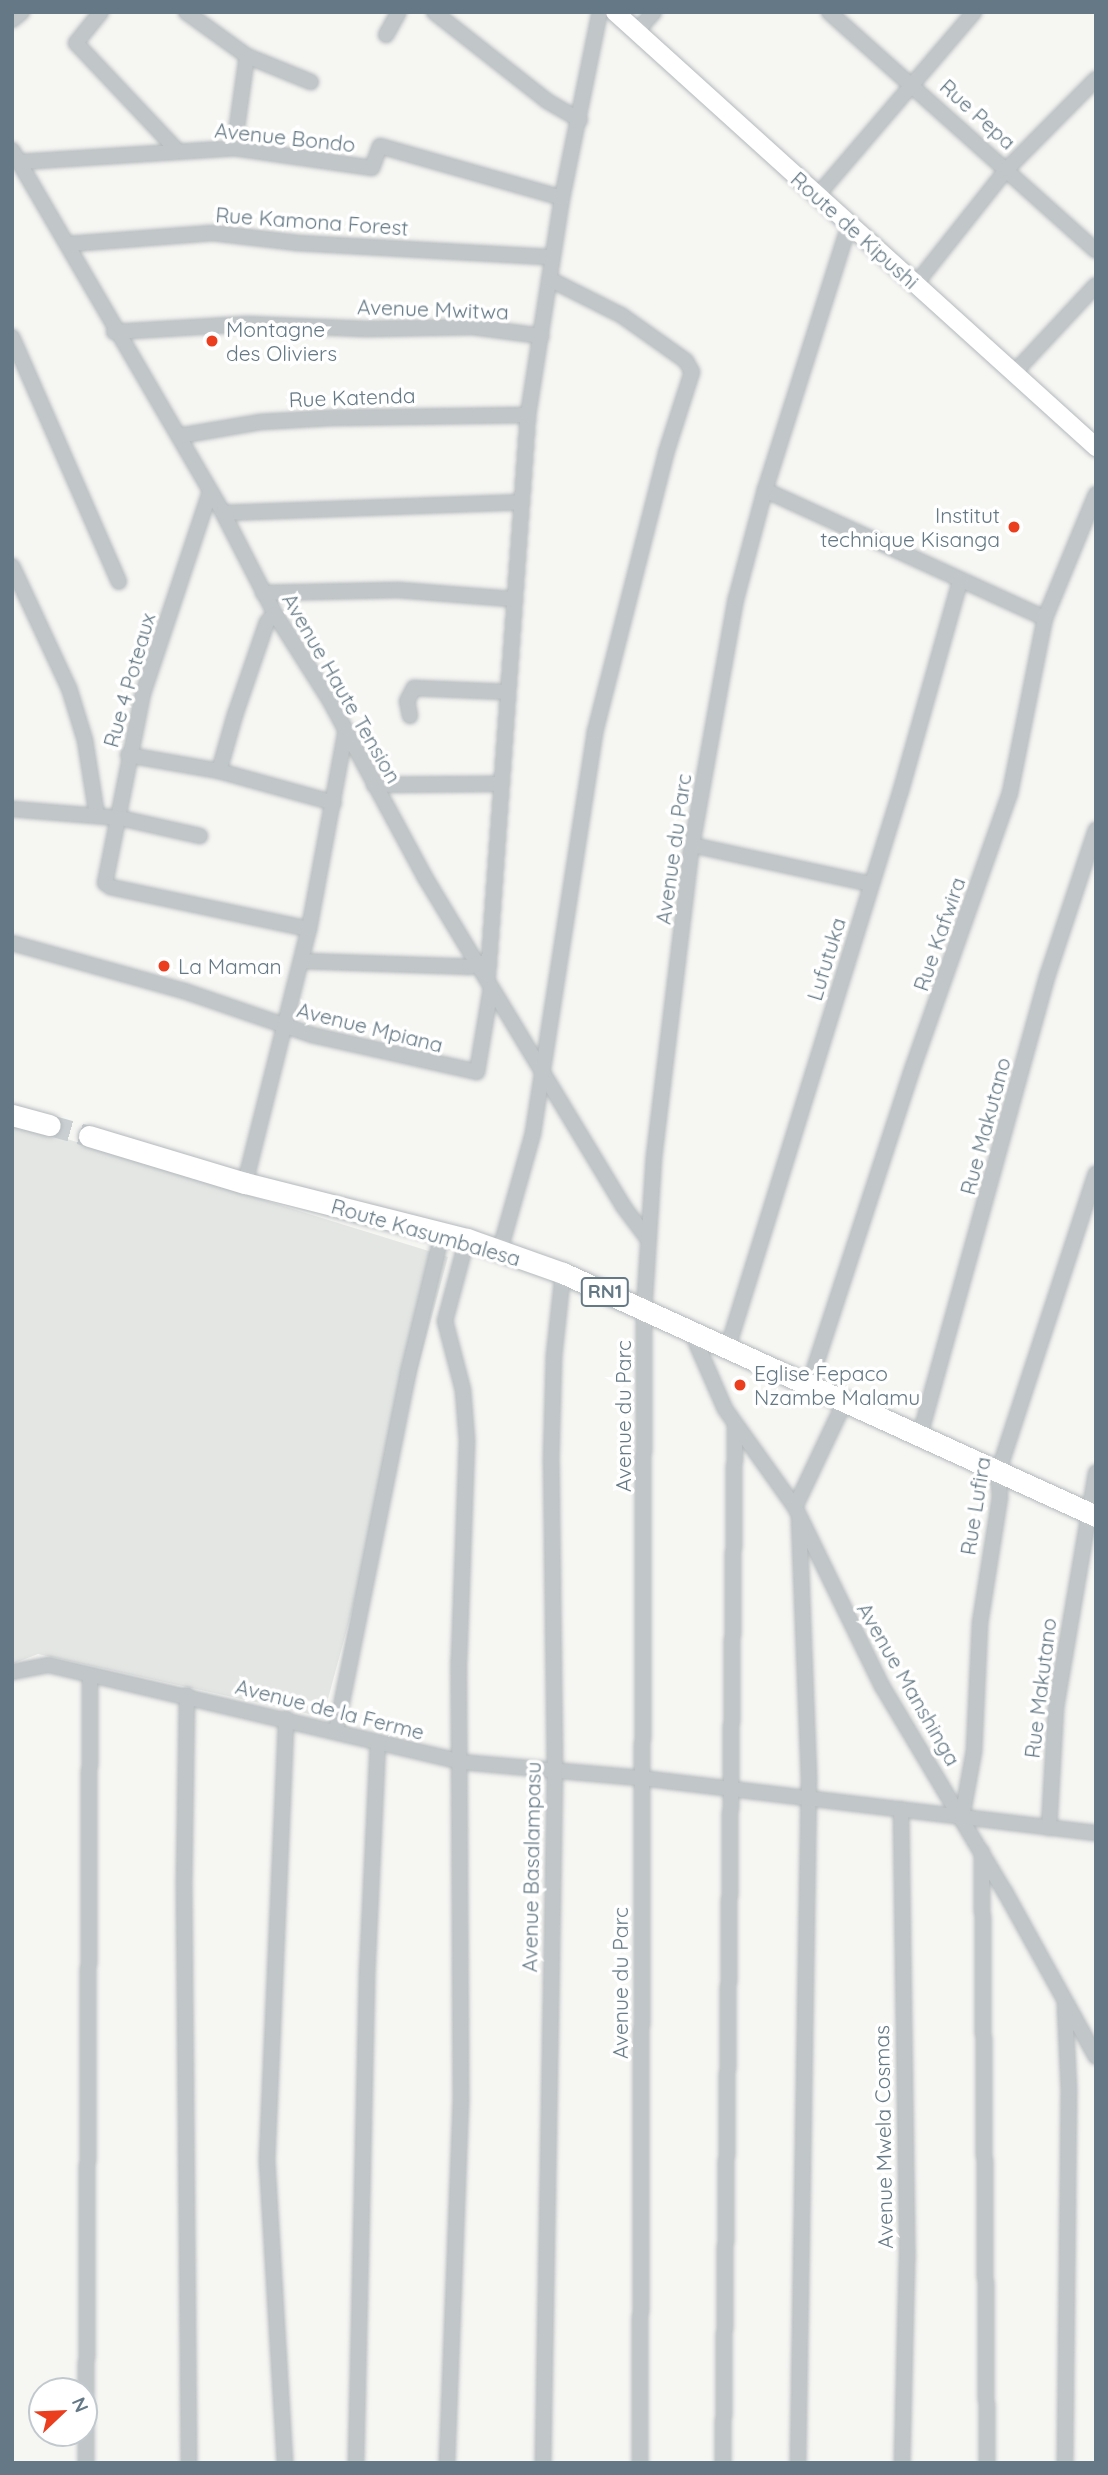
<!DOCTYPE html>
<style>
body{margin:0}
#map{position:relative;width:1108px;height:2475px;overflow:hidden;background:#f6f6f3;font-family:Quicksand,sans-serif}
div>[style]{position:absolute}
.built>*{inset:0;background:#e4e6e4}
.highway-tunnel>*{height:21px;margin-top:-10.5px;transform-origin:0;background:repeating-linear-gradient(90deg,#cad0d2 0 21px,transparent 0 31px)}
.roads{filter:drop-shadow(0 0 2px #b4b9bc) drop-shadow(0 0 2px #b4b9bc)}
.minor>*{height:14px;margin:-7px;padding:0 7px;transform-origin:7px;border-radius:7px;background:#c1c6c9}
.major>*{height:18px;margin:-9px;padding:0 9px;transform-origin:9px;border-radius:9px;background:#fff}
.highway>*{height:21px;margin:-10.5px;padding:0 10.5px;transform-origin:10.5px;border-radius:10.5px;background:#fff}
.dots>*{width:19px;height:19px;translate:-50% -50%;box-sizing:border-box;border:4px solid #fff;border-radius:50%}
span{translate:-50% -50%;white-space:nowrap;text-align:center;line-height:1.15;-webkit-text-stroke:7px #fff;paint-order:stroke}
.shield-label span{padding:2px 5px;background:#fff;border:2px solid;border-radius:5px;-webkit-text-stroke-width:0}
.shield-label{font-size:19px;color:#647985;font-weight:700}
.street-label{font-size:21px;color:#647985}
.poi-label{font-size:21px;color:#647985}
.left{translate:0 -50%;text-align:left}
.right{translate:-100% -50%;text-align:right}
.frame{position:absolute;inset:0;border:14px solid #647985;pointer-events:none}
.north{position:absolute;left:28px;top:2377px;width:70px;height:70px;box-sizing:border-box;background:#fff;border:2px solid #c1c9ce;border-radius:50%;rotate:67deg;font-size:19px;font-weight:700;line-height:28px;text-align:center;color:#647985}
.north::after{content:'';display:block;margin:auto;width:24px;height:32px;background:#ea3e1e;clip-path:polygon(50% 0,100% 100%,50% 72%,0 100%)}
</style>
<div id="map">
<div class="built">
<i style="clip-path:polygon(12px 1122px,448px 1257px,323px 1717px,38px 1654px,12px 1664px)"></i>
</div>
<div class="highway-tunnel">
<i style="left:50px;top:1125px;width:41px;rotate:15.8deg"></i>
</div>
<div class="roads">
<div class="minor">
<i style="left:101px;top:12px;width:40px;rotate:129deg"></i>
<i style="left:76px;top:43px;width:146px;rotate:46.7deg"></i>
<i style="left:186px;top:12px;width:75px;rotate:35.8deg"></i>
<i style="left:247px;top:56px;width:69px;rotate:22.1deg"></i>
<i style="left:434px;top:12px;width:144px;rotate:38.2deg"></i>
<i style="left:547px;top:101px;width:38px;rotate:30deg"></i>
<i style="left:829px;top:12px;width:358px;rotate:41.8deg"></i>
<i style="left:12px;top:20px;width:13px;rotate:-39deg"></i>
<i style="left:637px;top:31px;width:25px;rotate:-48deg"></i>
<i style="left:386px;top:35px;width:26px;rotate:-61deg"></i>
<i style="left:234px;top:148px;width:93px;rotate:-82deg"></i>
<i style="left:12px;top:150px;width:420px;rotate:59.8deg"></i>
<i style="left:223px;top:513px;width:114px;rotate:62.8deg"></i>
<i style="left:275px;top:614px;width:101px;rotate:57.6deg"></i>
<i style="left:329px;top:699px;width:204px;rotate:61.7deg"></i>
<i style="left:426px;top:879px;width:382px;rotate:58.9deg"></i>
<i style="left:623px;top:1206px;width:40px;rotate:53deg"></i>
<i style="left:20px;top:162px;width:214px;rotate:-3.7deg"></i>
<i style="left:234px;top:148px;width:139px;rotate:8.2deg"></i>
<i style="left:372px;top:168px;width:23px;rotate:-70deg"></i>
<i style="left:380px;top:146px;width:189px;rotate:15.9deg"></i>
<i style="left:817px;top:196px;width:242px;rotate:-49.5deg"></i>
<i style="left:69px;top:244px;width:144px;rotate:-4.4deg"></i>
<i style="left:213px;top:233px;width:86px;rotate:6.7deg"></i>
<i style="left:298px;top:243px;width:254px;rotate:3.2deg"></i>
<i style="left:915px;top:285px;width:148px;rotate:-51.6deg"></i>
<i style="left:1007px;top:169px;width:127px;rotate:-45.3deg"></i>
<i style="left:114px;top:332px;width:133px;rotate:-3.4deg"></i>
<i style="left:247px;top:324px;width:119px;rotate:2.4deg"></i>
<i style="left:366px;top:329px;width:107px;rotate:-1.1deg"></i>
<i style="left:473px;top:327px;width:69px;rotate:7.5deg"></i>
<i style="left:12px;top:337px;width:267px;rotate:66.4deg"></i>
<i style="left:1014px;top:373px;width:120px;rotate:-47deg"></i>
<i style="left:179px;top:436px;width:82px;rotate:-9.8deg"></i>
<i style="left:260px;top:422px;width:70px;rotate:-3.3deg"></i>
<i style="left:330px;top:418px;width:198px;rotate:-0.9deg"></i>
<i style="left:765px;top:490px;width:308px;rotate:24.6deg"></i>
<i style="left:210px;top:492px;width:212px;rotate:108.4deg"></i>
<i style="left:143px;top:693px;width:194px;rotate:101.3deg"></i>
<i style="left:105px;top:883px;width:7px;rotate:34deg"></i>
<i style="left:111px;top:887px;width:202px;rotate:12deg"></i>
<i style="left:223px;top:513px;width:296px;rotate:-2.1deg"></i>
<i style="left:12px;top:566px;width:135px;rotate:65deg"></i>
<i style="left:69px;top:688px;width:54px;rotate:72.9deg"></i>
<i style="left:85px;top:740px;width:77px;rotate:81deg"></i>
<i style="left:263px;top:593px;width:135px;rotate:-1.3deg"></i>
<i style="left:398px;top:590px;width:114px;rotate:4.5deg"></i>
<i style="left:410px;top:716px;width:15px;rotate:-101deg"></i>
<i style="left:407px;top:701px;width:15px;rotate:-62deg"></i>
<i style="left:414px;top:688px;width:93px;rotate:2.5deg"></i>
<i style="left:128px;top:755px;width:92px;rotate:10deg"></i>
<i style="left:219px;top:771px;width:119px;rotate:15.5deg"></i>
<i style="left:219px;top:771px;width:58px;rotate:-74.1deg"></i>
<i style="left:235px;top:715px;width:98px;rotate:-71deg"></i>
<i style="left:267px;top:622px;width:11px;rotate:-45deg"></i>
<i style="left:374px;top:785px;width:127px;rotate:-0.5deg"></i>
<i style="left:12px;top:809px;width:108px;rotate:4.8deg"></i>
<i style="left:120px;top:818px;width:82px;rotate:12.7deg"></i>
<i style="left:692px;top:845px;width:183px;rotate:12.3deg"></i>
<i style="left:12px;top:943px;width:179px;rotate:15.6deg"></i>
<i style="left:184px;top:991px;width:135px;rotate:19deg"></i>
<i style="left:312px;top:1035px;width:169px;rotate:12.6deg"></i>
<i style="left:477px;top:1072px;width:85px;rotate:-80.5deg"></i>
<i style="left:301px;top:961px;width:168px;rotate:2deg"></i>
<i style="left:469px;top:967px;width:12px;rotate:-20deg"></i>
<i style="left:488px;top:975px;width:561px;rotate:-85.91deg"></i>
<i style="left:528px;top:415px;width:220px;rotate:-81.1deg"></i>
<i style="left:562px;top:198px;width:190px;rotate:-78.5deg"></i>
<i style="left:245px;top:1183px;width:262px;rotate:-75.9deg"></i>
<i style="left:309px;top:929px;width:202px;rotate:-79.5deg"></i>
<i style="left:500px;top:1250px;width:122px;rotate:-74.2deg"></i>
<i style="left:533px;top:1133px;width:406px;rotate:-81.2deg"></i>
<i style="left:595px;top:732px;width:288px;rotate:-75.7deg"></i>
<i style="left:666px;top:453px;width:85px;rotate:-72.2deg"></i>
<i style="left:692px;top:372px;width:13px;rotate:-119deg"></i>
<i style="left:686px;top:361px;width:80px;rotate:-144.7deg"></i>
<i style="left:621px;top:315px;width:80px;rotate:-153.4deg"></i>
<i style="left:691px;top:1331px;width:85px;rotate:66.4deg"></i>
<i style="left:725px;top:1409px;width:120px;rotate:54.5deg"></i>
<i style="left:795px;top:1507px;width:199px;rotate:64.1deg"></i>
<i style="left:882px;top:1686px;width:240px;rotate:59.2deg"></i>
<i style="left:1005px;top:1892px;width:188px;rotate:61.1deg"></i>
<i style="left:728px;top:1347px;width:583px;rotate:-72.75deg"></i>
<i style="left:901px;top:790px;width:216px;rotate:-74.2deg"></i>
<i style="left:809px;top:1385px;width:335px;rotate:-71.9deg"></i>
<i style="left:913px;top:1067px;width:291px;rotate:-70.5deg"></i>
<i style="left:1010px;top:793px;width:178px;rotate:-78.7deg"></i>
<i style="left:1045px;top:618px;width:134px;rotate:-67.6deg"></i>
<i style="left:920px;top:1435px;width:478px;rotate:-74.5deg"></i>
<i style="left:1048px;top:974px;width:152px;rotate:-71.6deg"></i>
<i style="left:795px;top:1507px;width:117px;rotate:-64.7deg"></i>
<i style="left:12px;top:1672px;width:38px;rotate:-11deg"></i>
<i style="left:49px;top:1665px;width:423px;rotate:13.2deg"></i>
<i style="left:461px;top:1762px;width:181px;rotate:5.1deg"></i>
<i style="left:641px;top:1778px;width:458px;rotate:6.9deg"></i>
<i style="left:187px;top:1695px;width:185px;rotate:90.9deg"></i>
<i style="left:184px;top:1880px;width:583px;rotate:89.51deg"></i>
<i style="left:336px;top:1731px;width:365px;rotate:-78.6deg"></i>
<i style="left:408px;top:1373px;width:144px;rotate:-76.3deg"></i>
<i style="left:901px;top:1809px;width:451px;rotate:89.2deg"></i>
<i style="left:907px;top:2260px;width:203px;rotate:91.4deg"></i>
<i style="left:962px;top:1817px;width:67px;rotate:-79.7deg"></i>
<i style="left:974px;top:1751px;width:128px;rotate:-87.3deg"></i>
<i style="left:980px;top:1623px;width:128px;rotate:-81deg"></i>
<i style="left:1000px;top:1497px;width:24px;rotate:-95deg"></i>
<i style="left:998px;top:1473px;width:315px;rotate:-71.9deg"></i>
<i style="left:1049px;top:1828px;width:121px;rotate:-86.7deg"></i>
<i style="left:1056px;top:1707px;width:238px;rotate:-80.3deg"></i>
<i style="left:982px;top:1852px;width:611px;rotate:89.53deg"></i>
<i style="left:86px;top:2463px;width:787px;rotate:-89.71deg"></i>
<i style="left:285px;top:2463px;width:304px;rotate:-93.4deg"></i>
<i style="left:267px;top:2160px;width:442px;rotate:-87.5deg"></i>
<i style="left:356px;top:2463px;width:488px;rotate:-88.7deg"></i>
<i style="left:367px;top:1975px;width:231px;rotate:-87.3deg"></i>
<i style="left:447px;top:2463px;width:361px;rotate:-87.8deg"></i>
<i style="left:461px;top:2102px;width:442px;rotate:-90.3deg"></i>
<i style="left:459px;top:1660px;width:220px;rotate:-87.9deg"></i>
<i style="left:467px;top:1440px;width:50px;rotate:-94.6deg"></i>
<i style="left:463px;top:1390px;width:71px;rotate:-104.6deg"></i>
<i style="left:445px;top:1321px;width:85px;rotate:-75deg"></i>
<i style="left:543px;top:2463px;width:694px;rotate:-89.01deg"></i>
<i style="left:555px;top:1769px;width:306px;rotate:-90.7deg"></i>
<i style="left:551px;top:1463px;width:107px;rotate:-88.4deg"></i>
<i style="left:554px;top:1356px;width:83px;rotate:-83.8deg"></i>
<i style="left:640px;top:2463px;width:1152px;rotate:-89.8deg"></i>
<i style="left:644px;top:1311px;width:154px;rotate:-86.3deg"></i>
<i style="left:654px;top:1157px;width:314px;rotate:-83.1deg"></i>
<i style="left:692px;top:845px;width:250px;rotate:-79.9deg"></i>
<i style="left:736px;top:599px;width:113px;rotate:-75.1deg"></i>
<i style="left:765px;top:490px;width:278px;rotate:-72.4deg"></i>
<i style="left:723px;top:2463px;width:1037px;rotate:-89.34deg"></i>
<i style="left:798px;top:2463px;width:685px;rotate:-89.08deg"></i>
<i style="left:809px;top:1778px;width:260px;rotate:-92.2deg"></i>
<i style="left:1065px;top:2463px;width:372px;rotate:-89.4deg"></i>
<i style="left:1069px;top:2091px;width:85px;rotate:-92.7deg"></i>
</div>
<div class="major">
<i style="left:615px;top:12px;width:649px;rotate:42.13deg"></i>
</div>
<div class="highway">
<i style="left:12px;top:1115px;width:39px;rotate:15deg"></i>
<i style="left:89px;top:1136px;width:163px;rotate:16.8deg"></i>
<i style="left:245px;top:1183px;width:229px;rotate:14.2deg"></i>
<i style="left:467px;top:1239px;width:102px;rotate:19.5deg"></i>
<i style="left:563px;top:1273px;width:586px;rotate:24.51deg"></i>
</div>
</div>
<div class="dots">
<i style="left:212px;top:341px;background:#ea3e1e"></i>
<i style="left:1014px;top:527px;background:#ea3e1e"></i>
<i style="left:164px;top:966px;background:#ea3e1e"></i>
<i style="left:740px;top:1385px;background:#ea3e1e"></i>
</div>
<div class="shield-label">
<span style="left:605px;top:1292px">RN1</span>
</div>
<div class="street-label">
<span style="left:978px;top:114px;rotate:42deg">Rue Pepa</span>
<span style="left:285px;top:137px;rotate:6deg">Avenue Bondo</span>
<span style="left:312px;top:221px;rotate:4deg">Rue Kamona Forest</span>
<span style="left:855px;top:230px;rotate:42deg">Route de Kipushi</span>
<span style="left:433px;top:309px;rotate:2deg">Avenue Mwitwa</span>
<span style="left:352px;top:397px;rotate:-2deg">Rue Katenda</span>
<span style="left:129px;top:680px;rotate:-74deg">Rue 4 Poteaux</span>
<span style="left:342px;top:688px;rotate:60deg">Avenue Haute Tension</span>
<span style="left:673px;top:849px;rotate:-82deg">Avenue du Parc</span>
<span style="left:939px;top:934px;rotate:-71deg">Rue Kafwira</span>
<span style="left:826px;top:959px;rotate:-73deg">Lufutuka</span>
<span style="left:370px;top:1027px;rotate:14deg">Avenue Mpiana</span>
<span style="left:985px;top:1126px;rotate:-75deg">Rue Makutano</span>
<span style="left:426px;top:1232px;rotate:16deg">Route Kasumbalesa</span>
<span style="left:623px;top:1416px;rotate:-90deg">Avenue du Parc</span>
<span style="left:975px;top:1506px;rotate:-81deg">Rue Lufira</span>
<span style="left:909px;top:1684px;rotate:60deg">Avenue Manshinga</span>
<span style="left:1040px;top:1688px;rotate:-83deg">Rue Makutano</span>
<span style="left:330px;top:1709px;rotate:14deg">Avenue de la Ferme</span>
<span style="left:531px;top:1867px;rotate:-89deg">Avenue Basalampasu</span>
<span style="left:620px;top:1983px;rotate:-90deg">Avenue du Parc</span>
<span style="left:883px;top:2137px;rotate:-91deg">Avenue Mwela Cosmas</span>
</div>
<div class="poi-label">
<span class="left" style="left:226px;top:341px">Montagne<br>des Oliviers</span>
<span class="right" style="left:1000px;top:527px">Institut<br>technique Kisanga</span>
<span class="left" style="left:178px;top:966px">La Maman</span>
<span class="left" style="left:754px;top:1385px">Eglise Fepaco<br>Nzambe Malamu</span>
</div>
<div class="frame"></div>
<div class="north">N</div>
</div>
